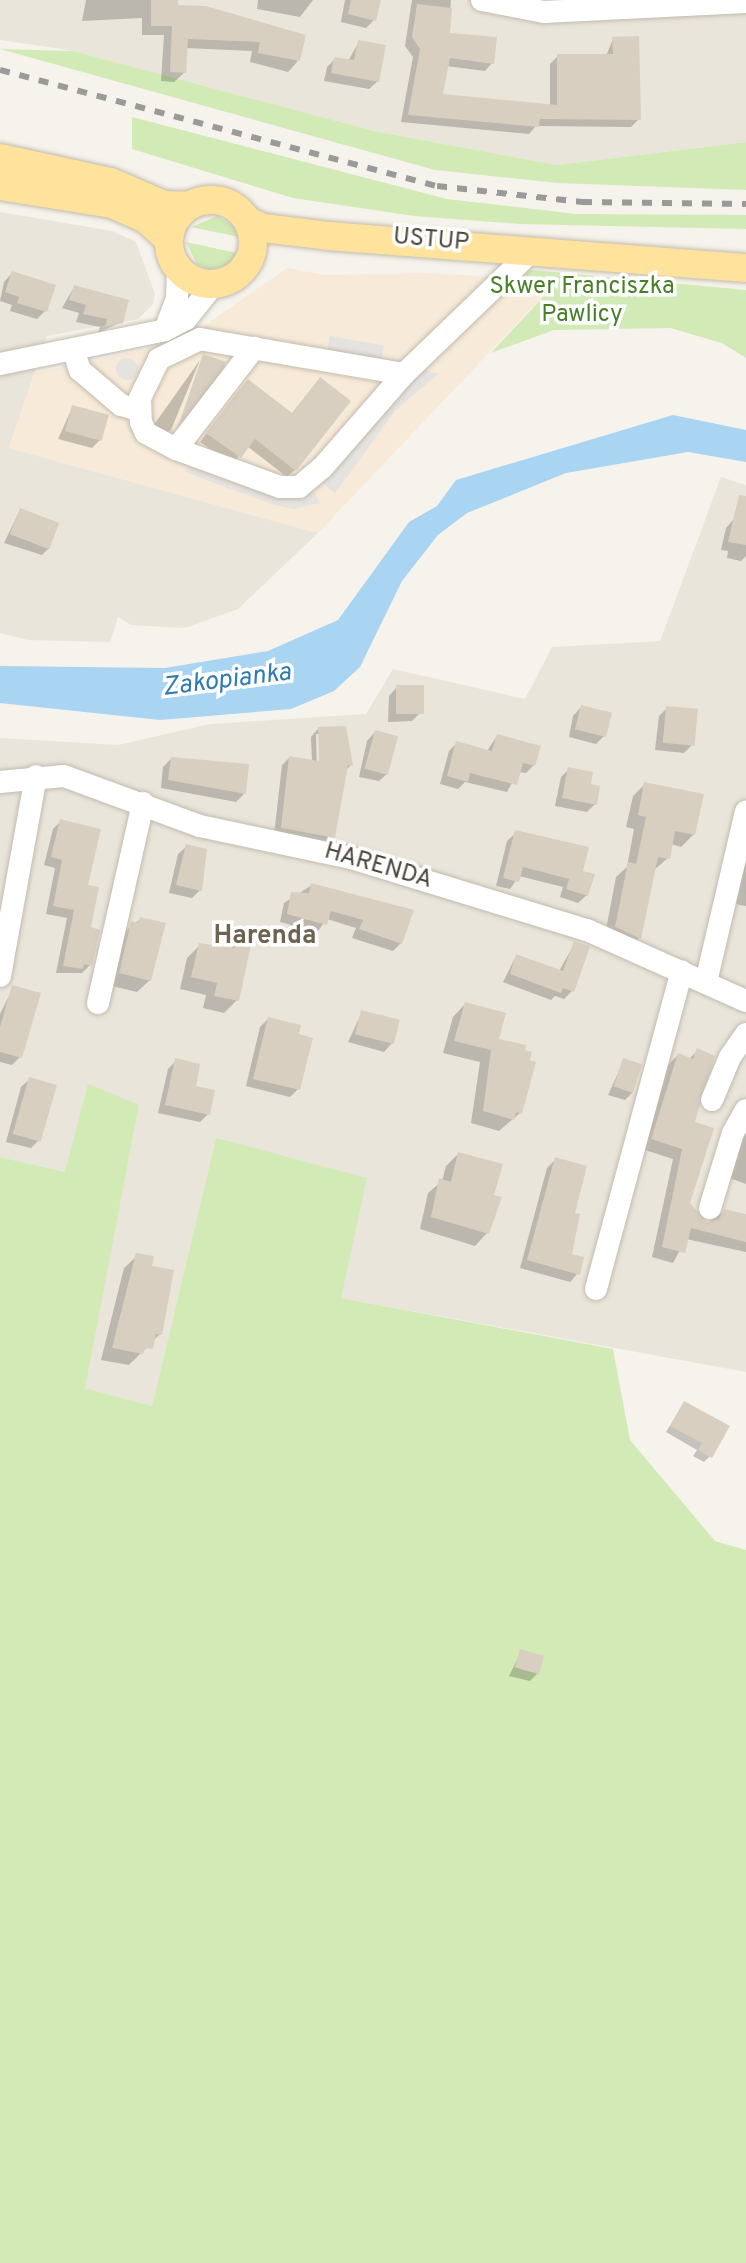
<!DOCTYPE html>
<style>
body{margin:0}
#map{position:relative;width:746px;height:2263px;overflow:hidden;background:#f6f3ec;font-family:Overpass,sans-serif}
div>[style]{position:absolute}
.residential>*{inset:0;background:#eae5da}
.commercial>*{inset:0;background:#f7ead8}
.green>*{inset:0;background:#d2eab5}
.parking>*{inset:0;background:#e5e3e0;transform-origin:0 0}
.round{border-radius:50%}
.water>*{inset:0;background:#a9d4f2}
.shadow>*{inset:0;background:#0003}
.building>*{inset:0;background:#d8cfc1;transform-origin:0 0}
.roads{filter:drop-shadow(0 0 2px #c2bbae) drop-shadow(0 0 2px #c2bbae)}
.minor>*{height:22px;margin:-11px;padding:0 11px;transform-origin:11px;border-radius:11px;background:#fff}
.major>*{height:28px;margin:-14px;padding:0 14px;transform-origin:14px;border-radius:14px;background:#ffe39c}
.major>.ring{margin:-14px;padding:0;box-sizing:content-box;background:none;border:28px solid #ffe39c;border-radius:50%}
.rail>*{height:6px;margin-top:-3px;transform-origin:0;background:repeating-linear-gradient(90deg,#9a9a9a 0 10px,transparent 0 20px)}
span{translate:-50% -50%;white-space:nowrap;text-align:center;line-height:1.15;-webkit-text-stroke:7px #fff;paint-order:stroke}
.street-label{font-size:24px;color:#4b4439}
.park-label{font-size:24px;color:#4a7f2a}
.water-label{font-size:26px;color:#2e7ab2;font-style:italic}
.neighbourhood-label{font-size:26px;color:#6e6250;font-weight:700}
</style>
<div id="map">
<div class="residential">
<i style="clip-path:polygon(0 0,746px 0,746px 142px,557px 165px,374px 131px,68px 50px,0 40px)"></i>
<i style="clip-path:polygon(0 212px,112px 231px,136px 242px,155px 294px,153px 304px,138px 319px,47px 336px,9px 448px,318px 533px,238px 609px,185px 628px,131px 625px,118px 617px,110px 642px,28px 640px,0 633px)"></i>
<i style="clip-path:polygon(721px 477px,746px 485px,746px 1372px,341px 1298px,216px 1138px,152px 1406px,84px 1388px,139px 1105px,65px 1172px,0 1157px,0 738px,118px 745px,210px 724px,366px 714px,393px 669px,525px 699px,552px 647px,660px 641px)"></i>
</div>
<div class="commercial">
<i style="clip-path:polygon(287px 268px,326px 275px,428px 273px,557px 281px,318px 533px,9px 448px,35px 373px,181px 342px)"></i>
</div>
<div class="green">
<i style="clip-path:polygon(0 49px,73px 51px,374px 131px,557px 165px,746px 142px,746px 190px,558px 183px,435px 170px)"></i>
<i style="clip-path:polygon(132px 117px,447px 199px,576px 214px,746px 215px,746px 229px,520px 224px,414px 216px,293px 198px,132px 149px)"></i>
<i style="clip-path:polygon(217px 216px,232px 225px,239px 237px,191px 227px)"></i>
<i style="clip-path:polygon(186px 242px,237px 253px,228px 265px,209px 270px,197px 264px)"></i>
<i style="clip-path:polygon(521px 269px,746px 290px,746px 358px,722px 343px,670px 328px,554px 330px,491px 353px,557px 282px,518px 280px)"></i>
<i style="clip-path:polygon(88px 1084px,139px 1105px,85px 1388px,152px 1406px,216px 1138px,367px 1178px,341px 1298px,613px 1349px,630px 1440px,715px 1541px,746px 1550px,746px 2263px,0 2263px,0 1157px,65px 1172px)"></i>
</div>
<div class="parking">
<i style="left:330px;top:336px;width:55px;height:15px;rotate:10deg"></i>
<i class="round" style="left:116px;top:358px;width:22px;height:22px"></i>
<i style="clip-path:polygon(423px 369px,438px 374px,395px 411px,335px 493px,321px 482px)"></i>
<i style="clip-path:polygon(189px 462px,302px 496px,313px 491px,320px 503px,294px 509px,274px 505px,185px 472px)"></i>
</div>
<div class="water">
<i style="clip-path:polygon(673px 415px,746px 430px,746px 462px,688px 452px,566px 473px,467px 513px,438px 535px,402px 581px,360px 667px,334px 691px,291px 709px,160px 720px,0 703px,0 666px,165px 668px,268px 651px,338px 620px,409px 522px,437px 506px,456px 480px)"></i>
</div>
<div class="shadow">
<i style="clip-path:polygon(86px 0,176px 0,176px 7px,304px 36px,297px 62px,288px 72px,250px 62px,252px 51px,186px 48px,184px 73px,174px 82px,161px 81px,164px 35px,142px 35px,142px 18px,82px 21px)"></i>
<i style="clip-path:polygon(258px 0,313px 0,300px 17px,257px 9px)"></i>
<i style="clip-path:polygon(345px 0,379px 0,374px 20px,366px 28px,341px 22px)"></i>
<i style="clip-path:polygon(412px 0,451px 0,448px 34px,492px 63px,485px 71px,446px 66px,441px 96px,550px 106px,550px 64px,558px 56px,606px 56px,613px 39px,639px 119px,631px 127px,536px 126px,529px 134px,401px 122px,413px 57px,405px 46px)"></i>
<i style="clip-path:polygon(359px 42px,378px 81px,369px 89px,324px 81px,327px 67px,335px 59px,348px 61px)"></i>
<i style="clip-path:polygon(12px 273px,45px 311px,37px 319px,10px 311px,12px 305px,0 301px,4px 282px)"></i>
<i style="clip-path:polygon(74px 287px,122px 322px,98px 333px,100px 327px,76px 322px,79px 313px,62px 308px)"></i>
<i style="clip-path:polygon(200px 360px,171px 430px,167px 433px,153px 426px)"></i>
<i style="clip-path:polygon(240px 389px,295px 470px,287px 477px,247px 446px,232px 464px,200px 442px)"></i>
<i style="clip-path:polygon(72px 408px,100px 440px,92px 448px,58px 439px)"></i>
<i style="clip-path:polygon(20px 510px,50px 547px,42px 555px,4px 543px)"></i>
<i style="clip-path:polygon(734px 519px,746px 522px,746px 556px,741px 561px,727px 558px,728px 551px,721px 550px,726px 528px)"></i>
<i style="clip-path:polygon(397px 687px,420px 713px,412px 721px,388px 722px,389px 696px)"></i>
<i style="clip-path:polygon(581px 707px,604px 736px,596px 744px,569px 737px,573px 716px)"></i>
<i style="clip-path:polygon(667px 708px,692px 745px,684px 753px,655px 750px,659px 716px)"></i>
<i style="clip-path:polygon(evenodd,318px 729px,351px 765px,345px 771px,333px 837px,325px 845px,274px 835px,282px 765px,289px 758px,312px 762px,311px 737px,318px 729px,316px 734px,320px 734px,321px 771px,317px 771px,316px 734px)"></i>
<i style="clip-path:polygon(375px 732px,388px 773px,379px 781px,359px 777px,367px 741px)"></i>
<i style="clip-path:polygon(497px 736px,534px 765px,526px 773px,518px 772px,507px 792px,465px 782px,458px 789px,440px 784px,449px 751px,457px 743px,487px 751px)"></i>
<i style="clip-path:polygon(171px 759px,244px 794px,236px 802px,161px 788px,163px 767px)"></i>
<i style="clip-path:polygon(569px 769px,588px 786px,595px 804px,587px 812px,555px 806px,561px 777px)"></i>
<i style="clip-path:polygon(645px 784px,694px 834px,681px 847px,671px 844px,668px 858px,654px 870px,639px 938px,627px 950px,604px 940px,616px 877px,627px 867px,634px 829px,626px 827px,633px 796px)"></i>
<i style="clip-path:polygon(61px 821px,85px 887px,90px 965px,82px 973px,56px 973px,67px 918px,46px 914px,55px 868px,44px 865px,53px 829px)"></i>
<i style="clip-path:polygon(516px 833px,580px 872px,587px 895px,578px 903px,560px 897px,563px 887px,519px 876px,510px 889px,496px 886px,507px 841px)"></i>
<i style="clip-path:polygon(187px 846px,200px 890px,192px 898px,169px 893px,178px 854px)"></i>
<i style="clip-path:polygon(746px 856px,746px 906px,734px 904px)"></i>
<i style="clip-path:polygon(312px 885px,401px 943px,393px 951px,352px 938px,356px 928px,327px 919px,317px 932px,280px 922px,284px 903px)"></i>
<i style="clip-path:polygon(141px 919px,150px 980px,137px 992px,108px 985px,119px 936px)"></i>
<i style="clip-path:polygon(236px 943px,237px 1000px,224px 1013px,203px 1008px,206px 995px,180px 989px,187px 958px,199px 946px,229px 950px)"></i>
<i style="clip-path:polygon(575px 943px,572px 991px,564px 999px,555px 996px,551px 1000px,503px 982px,516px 956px,559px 971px)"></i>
<i style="clip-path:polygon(13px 988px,20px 1057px,12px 1065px,0 1062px,0 1014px)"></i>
<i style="clip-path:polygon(465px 1004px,497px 1040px,520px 1113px,499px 1131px,471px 1123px,480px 1062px,443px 1053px,453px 1017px)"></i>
<i style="clip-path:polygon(362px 1012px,392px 1043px,384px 1052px,348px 1042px)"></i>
<i style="clip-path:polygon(268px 1019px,298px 1089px,290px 1097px,246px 1086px,260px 1027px)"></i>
<i style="clip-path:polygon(697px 1051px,688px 1204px,706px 1224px,725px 1211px,746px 1216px,746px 1252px,686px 1239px,673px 1263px,652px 1257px,673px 1159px,642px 1149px,668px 1065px,678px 1055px,689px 1059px)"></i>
<i style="clip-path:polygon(624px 1060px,633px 1092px,625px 1100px,608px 1095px)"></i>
<i style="clip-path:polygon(176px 1061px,208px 1114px,200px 1122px,158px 1113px,168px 1069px)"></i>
<i style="clip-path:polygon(30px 1079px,39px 1140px,31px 1148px,6px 1142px,21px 1087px)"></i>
<i style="clip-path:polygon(746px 1128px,746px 1184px,727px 1177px)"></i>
<i style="clip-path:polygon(458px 1154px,492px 1196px,487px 1233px,475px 1246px,420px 1229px,428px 1193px,442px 1181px,446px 1166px)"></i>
<i style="clip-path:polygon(555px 1160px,573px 1215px,570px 1255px,578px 1273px,570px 1282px,520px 1268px,547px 1168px)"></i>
<i style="clip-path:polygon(137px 1256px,149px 1268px,160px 1334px,129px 1365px,101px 1360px,124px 1268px)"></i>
<i style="clip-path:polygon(684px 1403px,710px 1456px,704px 1462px,693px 1456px,697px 1450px,666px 1432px)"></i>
<i style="clip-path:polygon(521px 1652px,538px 1673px,530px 1681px,509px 1676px)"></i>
</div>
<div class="building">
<i style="clip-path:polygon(151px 0,178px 0,178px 5px,206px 6px,306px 35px,300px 61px,258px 53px,260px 42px,188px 39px,186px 73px,170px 72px,172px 26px,151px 26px)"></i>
<i style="clip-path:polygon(351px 0,381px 0,376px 21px,348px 14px)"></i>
<i style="clip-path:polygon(417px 4px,452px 8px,450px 33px,497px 37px,494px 64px,450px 58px,443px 94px,557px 105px,557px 54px,613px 54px,612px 37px,639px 36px,641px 120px,540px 119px,539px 127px,408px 115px,420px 49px,412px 37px)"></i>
<i style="clip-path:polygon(358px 40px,386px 45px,379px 82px,331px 73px,334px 57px,354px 60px)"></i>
<i style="clip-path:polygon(12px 271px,56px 285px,47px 312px,17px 303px,19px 297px,5px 292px)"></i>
<i style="clip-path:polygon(74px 285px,129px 300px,123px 323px,105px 327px,107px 319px,83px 314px,86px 305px,69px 300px)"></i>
<i style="left:203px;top:354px;width:24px;height:79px;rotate:19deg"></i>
<i style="clip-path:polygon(320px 377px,351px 401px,296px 471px,255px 439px,241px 458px,206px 433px,248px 379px,292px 413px)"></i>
<i style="left:72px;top:405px;width:38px;height:27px;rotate:15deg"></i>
<i style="clip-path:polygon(739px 495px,746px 496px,746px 545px,728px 542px)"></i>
<i style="left:20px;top:508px;width:42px;height:28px;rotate:21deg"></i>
<i style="left:396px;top:685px;width:28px;height:29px"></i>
<i style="left:581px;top:705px;width:32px;height:25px;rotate:14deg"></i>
<i style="left:666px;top:706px;width:32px;height:37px;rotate:5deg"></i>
<i style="clip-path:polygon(346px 726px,353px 766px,348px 765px,335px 838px,281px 828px,289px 756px,319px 761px,318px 727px)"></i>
<i style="left:375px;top:730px;width:24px;height:40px;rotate:15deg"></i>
<i style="clip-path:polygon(497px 734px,541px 746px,535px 766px,523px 763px,517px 785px,470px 773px,468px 782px,447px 776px,456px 741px,492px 751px)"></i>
<i style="clip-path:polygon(171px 757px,249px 764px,246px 794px,168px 780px)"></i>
<i style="clip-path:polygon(568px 767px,593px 772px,591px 784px,600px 786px,597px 805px,562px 798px)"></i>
<i style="clip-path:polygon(644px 782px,704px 794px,695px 835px,675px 831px,670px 859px,658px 857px,641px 939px,615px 927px,628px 862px,636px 864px,646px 817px,638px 815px)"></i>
<i style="clip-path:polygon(60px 819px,101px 829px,88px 885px,99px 887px,91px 927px,100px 930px,92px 966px,84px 964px,83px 969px,63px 966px,74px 910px,53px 906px,62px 860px,51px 857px)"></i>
<i style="clip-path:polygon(515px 830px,589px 847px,583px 871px,595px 874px,588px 896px,566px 889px,569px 879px,523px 867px,519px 882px,503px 878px)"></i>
<i style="clip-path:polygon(186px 844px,207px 849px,202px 891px,176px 885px)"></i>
<i style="clip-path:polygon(311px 883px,414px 910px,402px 944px,359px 929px,363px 920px,331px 911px,327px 925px,287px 914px,291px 892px,309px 893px)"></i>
<i style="clip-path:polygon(140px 917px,166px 923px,151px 981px,119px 973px,131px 921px,138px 923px)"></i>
<i style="clip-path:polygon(235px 941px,251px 945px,239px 1001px,214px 996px,217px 983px,191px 977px,199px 943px,234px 948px)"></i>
<i style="clip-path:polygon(574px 941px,590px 947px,574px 992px,563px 988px,561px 993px,510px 974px,516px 954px,563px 971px)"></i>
<i style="clip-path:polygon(12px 985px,41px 993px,22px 1058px,0 1052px,0 1027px)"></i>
<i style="clip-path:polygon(465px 1002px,506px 1013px,499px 1039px,526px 1045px,525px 1050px,532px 1052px,530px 1060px,536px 1062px,522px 1114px,516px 1112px,514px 1120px,483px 1111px,491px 1050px,454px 1041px)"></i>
<i style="left:361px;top:1010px;width:40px;height:25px;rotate:14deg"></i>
<i style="clip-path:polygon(268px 1017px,301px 1025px,299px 1034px,313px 1038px,300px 1090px,253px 1079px)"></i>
<i style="clip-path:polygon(697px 1048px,715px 1056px,695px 1122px,714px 1128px,690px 1203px,707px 1222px,719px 1219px,724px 1209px,746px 1214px,746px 1242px,691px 1228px,685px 1253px,662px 1247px,682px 1149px,651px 1139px,678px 1053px,693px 1059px)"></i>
<i style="clip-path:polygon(175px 1058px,200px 1064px,196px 1086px,215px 1090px,210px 1115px,165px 1105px)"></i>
<i style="left:623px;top:1058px;width:20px;height:30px;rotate:18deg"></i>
<i style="left:29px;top:1077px;width:29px;height:59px;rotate:16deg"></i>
<i style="clip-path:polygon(458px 1152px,503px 1164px,494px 1195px,502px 1197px,489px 1234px,431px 1217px,439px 1178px,451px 1182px)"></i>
<i style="clip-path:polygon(555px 1157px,587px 1166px,575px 1213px,580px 1214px,572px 1254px,584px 1257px,580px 1275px,527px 1260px)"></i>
<i style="clip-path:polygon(136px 1253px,154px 1256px,152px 1266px,174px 1270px,162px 1335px,156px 1334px,153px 1349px,145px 1348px,143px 1354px,112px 1348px)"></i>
<i style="clip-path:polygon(684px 1401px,730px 1426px,712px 1458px,698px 1450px,702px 1443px,670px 1426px)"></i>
<i style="left:520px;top:1649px;width:25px;height:19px;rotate:16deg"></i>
</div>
<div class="roads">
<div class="minor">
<i style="left:482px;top:0;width:63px;rotate:11deg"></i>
<i style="left:544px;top:12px;width:202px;rotate:-2.8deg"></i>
<i style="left:165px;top:330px;width:33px;rotate:-69deg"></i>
<i style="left:177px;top:299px;width:33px;rotate:-88deg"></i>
<i style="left:74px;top:352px;width:19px;rotate:72deg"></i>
<i style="left:80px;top:370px;width:54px;rotate:40.5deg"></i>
<i style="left:121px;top:405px;width:19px;rotate:16deg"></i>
<i style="left:0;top:364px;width:168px;rotate:-11.6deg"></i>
<i style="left:165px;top:330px;width:24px;rotate:-28deg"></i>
<i style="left:186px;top:319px;width:45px;rotate:-51.3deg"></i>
<i style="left:404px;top:374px;width:207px;rotate:-170.3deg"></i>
<i style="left:200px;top:339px;width:46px;rotate:154deg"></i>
<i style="left:159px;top:359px;width:43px;rotate:116deg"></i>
<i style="left:140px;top:398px;width:24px;rotate:88deg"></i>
<i style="left:141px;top:422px;width:12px;rotate:66deg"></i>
<i style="left:146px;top:433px;width:34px;rotate:28deg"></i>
<i style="left:176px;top:449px;width:111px;rotate:20.1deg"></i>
<i style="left:280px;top:487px;width:19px"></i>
<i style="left:299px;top:487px;width:30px;rotate:-40deg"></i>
<i style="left:322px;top:468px;width:125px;rotate:-48.9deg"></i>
<i style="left:404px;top:374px;width:178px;rotate:-43.9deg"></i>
<i style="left:176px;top:449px;width:128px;rotate:-52.3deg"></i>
<i style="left:0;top:782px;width:64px;rotate:-5.4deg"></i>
<i style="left:64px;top:776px;width:145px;rotate:20.2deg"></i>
<i style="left:200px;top:826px;width:154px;rotate:12deg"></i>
<i style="left:351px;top:858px;width:247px;rotate:17deg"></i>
<i style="left:587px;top:930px;width:174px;rotate:24.1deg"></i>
<i style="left:0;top:976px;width:203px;rotate:-79.8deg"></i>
<i style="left:706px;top:982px;width:175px;rotate:-76.8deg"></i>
<i style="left:98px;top:1003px;width:205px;rotate:-77.3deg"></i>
<i style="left:712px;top:1100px;width:47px;rotate:-67.3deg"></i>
<i style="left:730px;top:1057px;width:28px;rotate:-55deg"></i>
<i style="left:710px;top:1208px;width:78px;rotate:-73deg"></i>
<i style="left:733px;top:1133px;width:26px;rotate:-61deg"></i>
<i style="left:596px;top:1289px;width:329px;rotate:-74.9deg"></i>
</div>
<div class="major">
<i style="left:0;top:158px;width:114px;rotate:12.2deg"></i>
<i style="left:111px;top:182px;width:58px;rotate:23.5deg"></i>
<i style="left:164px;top:205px;width:24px;rotate:2deg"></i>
<i style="left:0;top:186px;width:113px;rotate:9.1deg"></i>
<i style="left:112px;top:204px;width:37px;rotate:24deg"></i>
<i style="left:146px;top:219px;width:31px;rotate:42deg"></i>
<i class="ring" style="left:169px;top:200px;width:56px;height:56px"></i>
<i style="left:248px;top:221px;width:17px;rotate:25deg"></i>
<i style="left:263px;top:228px;width:66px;rotate:6.9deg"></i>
<i style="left:329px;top:236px;width:418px;rotate:4.4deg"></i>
</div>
</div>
<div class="rail">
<i style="left:0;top:70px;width:452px;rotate:14.9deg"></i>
<i style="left:437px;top:186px;width:146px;rotate:6.3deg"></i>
<i style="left:582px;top:202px;width:164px;rotate:0.7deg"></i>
</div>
<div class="street-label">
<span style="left:431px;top:241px;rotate:5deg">USTUP</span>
<span style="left:378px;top:867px;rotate:16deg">HARENDA</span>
</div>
<div class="park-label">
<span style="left:582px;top:302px">Skwer Franciszka<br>Pawlicy</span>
</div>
<div class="water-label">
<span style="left:227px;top:681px;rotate:-7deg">Zakopianka</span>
</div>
<div class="neighbourhood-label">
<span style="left:265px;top:937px">Harenda</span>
</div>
</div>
